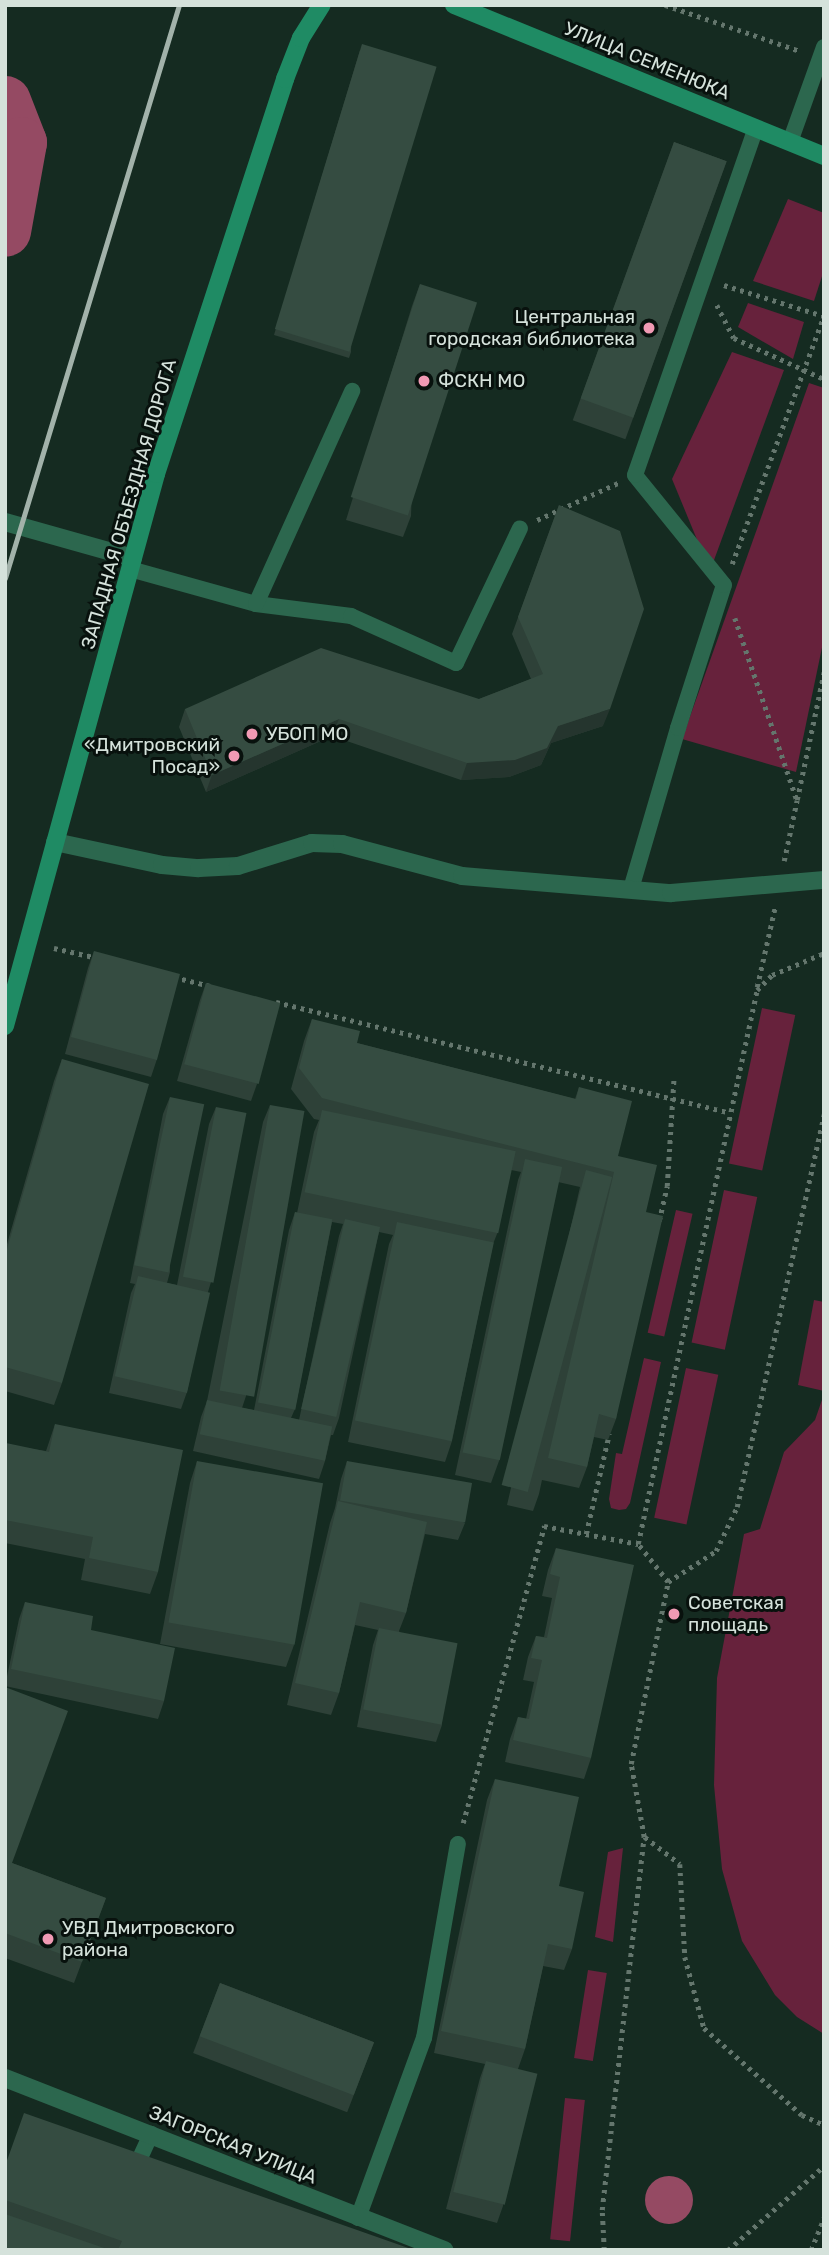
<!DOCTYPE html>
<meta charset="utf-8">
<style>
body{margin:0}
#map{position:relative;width:829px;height:2255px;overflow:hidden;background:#152b21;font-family:Rubik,sans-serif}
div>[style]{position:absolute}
.green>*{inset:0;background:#67223c;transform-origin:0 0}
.water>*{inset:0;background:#954a63}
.round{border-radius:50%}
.river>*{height:51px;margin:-25.5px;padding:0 25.5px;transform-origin:25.5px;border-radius:25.5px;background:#954a63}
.path>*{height:4.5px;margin-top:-2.25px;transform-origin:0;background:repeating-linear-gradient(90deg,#64766d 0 3.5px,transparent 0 8.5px)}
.lane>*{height:16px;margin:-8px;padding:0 8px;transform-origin:8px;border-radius:8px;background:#2c674e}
.street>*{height:18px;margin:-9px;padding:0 9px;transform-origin:9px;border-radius:9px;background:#2c674e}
.secondary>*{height:18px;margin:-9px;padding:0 9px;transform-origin:9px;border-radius:9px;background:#1f8b64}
.rail>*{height:5px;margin:-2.5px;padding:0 2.5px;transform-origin:2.5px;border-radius:2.5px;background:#a2b2aa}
.wall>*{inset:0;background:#2e4138;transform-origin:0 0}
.shaded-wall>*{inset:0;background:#25352e}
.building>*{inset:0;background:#354c41;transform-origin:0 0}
.dots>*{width:19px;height:19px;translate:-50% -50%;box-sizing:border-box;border:4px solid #08110d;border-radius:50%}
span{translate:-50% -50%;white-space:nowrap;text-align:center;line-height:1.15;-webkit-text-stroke:6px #08110d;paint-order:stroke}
.street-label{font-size:19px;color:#d5e2db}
.poi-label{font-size:19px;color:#d5e2db}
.right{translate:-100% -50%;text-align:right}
.left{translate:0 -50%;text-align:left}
.frame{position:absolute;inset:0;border:7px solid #d5e2db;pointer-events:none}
</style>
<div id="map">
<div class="green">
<i style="clip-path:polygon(788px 199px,824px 213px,824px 270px,814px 301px,753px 281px)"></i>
<i style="clip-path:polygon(748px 303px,804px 322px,793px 359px,738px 327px)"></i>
<i style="clip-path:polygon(732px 352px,784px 370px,710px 571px,672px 479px)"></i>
<i style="clip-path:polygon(809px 383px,824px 388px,824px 638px,796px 772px,682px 739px)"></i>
<i style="left:762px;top:1008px;width:34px;height:159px;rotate:12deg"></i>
<i style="left:724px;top:1190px;width:34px;height:156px;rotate:12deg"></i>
<i style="left:676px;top:1210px;width:17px;height:126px;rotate:13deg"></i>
<i style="clip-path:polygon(814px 1300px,824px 1302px,824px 1391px,798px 1385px)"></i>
<i style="clip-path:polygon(644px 1358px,661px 1362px,630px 1503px,626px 1509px,619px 1510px,611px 1508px,609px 1499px,616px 1453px,622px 1454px)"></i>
<i style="left:686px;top:1368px;width:33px;height:153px;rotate:12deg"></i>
<i style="clip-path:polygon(824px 1394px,824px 2034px,797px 2017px,775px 1995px,742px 1941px,722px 1869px,714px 1785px,717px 1678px,744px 1534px,760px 1529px,784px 1452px,815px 1420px)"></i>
<i style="clip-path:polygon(623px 1848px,613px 1942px,595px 1937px,608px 1852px)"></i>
<i style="left:588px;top:1970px;width:19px;height:89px;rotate:9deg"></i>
<i style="left:565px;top:2098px;width:20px;height:142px;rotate:6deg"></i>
</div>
<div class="water">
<i class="round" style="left:645px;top:2176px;width:48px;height:48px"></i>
</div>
<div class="river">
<i style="left:5px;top:101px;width:44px;rotate:68.7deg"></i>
<i style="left:21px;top:142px;width:90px;rotate:100.2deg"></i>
</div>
<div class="path">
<i style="left:665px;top:5px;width:143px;rotate:18.8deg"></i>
<i style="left:724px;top:285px;width:105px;rotate:17.2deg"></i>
<i style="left:717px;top:305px;width:37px;rotate:63deg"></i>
<i style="left:734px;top:338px;width:99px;rotate:24.5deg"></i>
<i style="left:537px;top:520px;width:89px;rotate:-24.6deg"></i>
<i style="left:732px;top:564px;width:265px;rotate:-69.7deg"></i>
<i style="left:735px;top:618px;width:192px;rotate:71.2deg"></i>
<i style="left:797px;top:800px;width:131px;rotate:-78.1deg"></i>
<i style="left:784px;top:861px;width:62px;rotate:-78deg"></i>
<i style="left:54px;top:948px;width:45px;rotate:12.8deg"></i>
<i style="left:174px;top:977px;width:37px;rotate:14deg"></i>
<i style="left:757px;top:987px;width:82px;rotate:-77.3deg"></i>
<i style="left:276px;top:1002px;width:467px;rotate:13.7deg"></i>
<i style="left:659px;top:1221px;width:36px;rotate:-77deg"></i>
<i style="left:667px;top:1186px;width:110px;rotate:-86.4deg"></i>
<i style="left:586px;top:1534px;width:103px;rotate:-77deg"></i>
<i style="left:668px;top:1582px;width:57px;rotate:-32.9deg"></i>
<i style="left:716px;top:1551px;width:49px;rotate:-64.5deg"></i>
<i style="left:737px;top:1507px;width:403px;rotate:-77.5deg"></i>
<i style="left:463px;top:1823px;width:308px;rotate:-74.7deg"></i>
<i style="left:544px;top:1526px;width:96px;rotate:10.8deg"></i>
<i style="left:645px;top:1837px;width:44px;rotate:37.6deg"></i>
<i style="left:680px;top:1864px;width:93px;rotate:86.9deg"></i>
<i style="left:685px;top:1957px;width:73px;rotate:75deg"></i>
<i style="left:704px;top:2028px;width:131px;rotate:41.6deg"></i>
<i style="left:802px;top:2115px;width:24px;rotate:24deg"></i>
<i style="left:604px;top:2250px;width:40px;rotate:-92.9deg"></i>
<i style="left:602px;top:2210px;width:375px;rotate:-83.6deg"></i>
<i style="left:644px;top:1837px;width:74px;rotate:-100.1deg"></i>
<i style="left:631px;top:1764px;width:186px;rotate:-78.5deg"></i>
<i style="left:668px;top:1582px;width:48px;rotate:-128.3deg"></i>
<i style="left:638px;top:1544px;width:567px;rotate:-77.88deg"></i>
<i style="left:757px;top:990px;width:21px;rotate:-45deg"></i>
<i style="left:772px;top:975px;width:56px;rotate:-22.9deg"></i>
<i style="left:728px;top:2250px;width:128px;rotate:-41.2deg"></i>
<i style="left:811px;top:2250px;width:35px;rotate:-68deg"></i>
</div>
<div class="lane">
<i style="left:790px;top:142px;width:101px;rotate:-70.3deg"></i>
<i style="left:130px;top:569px;width:131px;rotate:15.5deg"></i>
<i style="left:256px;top:604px;width:96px;rotate:7.2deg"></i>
<i style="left:351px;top:616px;width:115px;rotate:24.1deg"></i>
<i style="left:456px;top:663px;width:149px;rotate:-64.6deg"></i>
<i style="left:256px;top:604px;width:234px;rotate:-65.7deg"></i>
<i style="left:631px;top:889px;width:168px;rotate:-73.7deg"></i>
<i style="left:678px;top:728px;width:150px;rotate:-72.2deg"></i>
<i style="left:724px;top:585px;width:141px;rotate:-129deg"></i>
<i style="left:635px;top:475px;width:368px;rotate:-70.8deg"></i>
<i style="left:134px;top:2171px;width:41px;rotate:-65.3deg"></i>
<i style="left:358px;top:2218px;width:192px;rotate:-69.9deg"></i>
<i style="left:424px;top:2038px;width:197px;rotate:-80.1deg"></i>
</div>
<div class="street">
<i style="left:5px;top:522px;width:133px;rotate:15.7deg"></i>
<i style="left:55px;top:842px;width:109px;rotate:12.1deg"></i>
<i style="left:162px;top:865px;width:37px;rotate:5deg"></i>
<i style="left:199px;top:868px;width:39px;rotate:-3deg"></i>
<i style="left:238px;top:866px;width:77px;rotate:-17.3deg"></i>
<i style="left:312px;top:843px;width:30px;rotate:2deg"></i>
<i style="left:342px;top:844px;width:124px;rotate:14.9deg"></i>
<i style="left:462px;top:876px;width:210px;rotate:4.7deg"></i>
<i style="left:671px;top:893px;width:154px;rotate:-4.9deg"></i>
<i style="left:5px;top:2078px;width:472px;rotate:21.4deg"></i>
</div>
<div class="secondary">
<i style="left:454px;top:5px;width:400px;rotate:22.2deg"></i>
<i style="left:5px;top:1026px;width:572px;rotate:-74.7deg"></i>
<i style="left:156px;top:474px;width:416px;rotate:-71.9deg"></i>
<i style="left:285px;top:79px;width:44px;rotate:-68.7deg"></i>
<i style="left:301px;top:38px;width:39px;rotate:-58deg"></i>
</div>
<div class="rail">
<i style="left:5px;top:578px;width:599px;rotate:-73.11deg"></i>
</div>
<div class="wall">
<i style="clip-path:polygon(360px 50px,351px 352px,349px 358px,274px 335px)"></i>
<i style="left:674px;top:142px;width:56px;height:296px;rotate:20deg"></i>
<i style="clip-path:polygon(420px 284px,411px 516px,403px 537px,346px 520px,412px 306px)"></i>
<i style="clip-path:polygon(559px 505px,603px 726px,551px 743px,541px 765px,509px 777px,461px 780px,332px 736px,206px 792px,179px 727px,185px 709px,479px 699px,531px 679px,512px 634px)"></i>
<i style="clip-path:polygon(94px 951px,157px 1059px,151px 1077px,65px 1054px,88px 968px)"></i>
<i style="clip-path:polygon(206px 983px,257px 1084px,251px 1101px,177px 1081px,200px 1000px)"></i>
<i style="clip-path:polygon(evenodd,312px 1019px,357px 1043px,575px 1099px,579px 1087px,618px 1156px,646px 1212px,616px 1419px,608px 1440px,594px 1437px,587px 1467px,579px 1488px,542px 1480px,539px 1494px,533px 1511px,507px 1505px,580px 1187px,558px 1182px,499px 1461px,491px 1483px,455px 1475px,518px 1180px,521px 1172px,511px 1170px,497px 1234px,493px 1244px,452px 1441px,445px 1462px,348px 1442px,389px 1244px,393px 1235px,379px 1232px,339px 1418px,333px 1435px,331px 1435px,325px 1461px,319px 1479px,193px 1451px,201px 1417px,207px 1401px,263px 1122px,270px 1105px,246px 1396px,242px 1408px,254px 1410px,289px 1230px,295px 1212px,297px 1213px,314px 1132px,319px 1120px,314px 1119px,291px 1089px,304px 1041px,312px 1019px,332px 1222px,343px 1224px,339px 1236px,299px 1420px,291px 1418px,295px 1409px,332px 1222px)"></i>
<i style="clip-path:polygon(62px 1059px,62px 1383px,54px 1405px,5px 1391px,5px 1251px,54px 1081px)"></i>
<i style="clip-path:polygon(170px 1097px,170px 1272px,167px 1283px,177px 1285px,209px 1124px,216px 1107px,211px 1282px,208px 1292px,187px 1392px,181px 1409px,109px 1393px,131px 1293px,135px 1284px,130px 1283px,163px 1114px)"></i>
<i style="clip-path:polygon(55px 1424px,158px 1572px,150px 1594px,81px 1580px,85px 1559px,5px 1543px,5px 1445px,46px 1451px)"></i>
<i style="clip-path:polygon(197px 1461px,294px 1645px,286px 1667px,160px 1644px,190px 1483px)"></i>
<i style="clip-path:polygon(347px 1461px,465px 1523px,458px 1540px,425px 1534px,406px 1613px,399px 1631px,442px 1725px,436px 1742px,357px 1727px,373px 1645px,378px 1630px,355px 1625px,339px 1693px,331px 1715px,287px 1705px,330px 1523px,335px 1508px,341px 1479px)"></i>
<i style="clip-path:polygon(556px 1548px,591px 1758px,584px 1779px,505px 1762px,510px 1739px,518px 1717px,526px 1719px,534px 1682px,523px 1680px,528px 1657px,536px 1636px,544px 1637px,552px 1598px,542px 1596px,548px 1570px)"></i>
<i style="clip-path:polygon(25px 1602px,91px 1630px,164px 1701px,158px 1719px,5px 1686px,19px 1619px)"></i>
<i style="clip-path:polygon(5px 1687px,12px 1863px,106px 1898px,74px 1983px,5px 1958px)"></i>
<i style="clip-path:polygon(495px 1779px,559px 1886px,572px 1949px,564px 1970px,543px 1966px,525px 2049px,518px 2069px,503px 2206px,497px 2223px,446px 2209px,480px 2078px,485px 2064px,434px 2053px,487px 1800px)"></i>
<i style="left:220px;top:1983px;width:165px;height:75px;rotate:21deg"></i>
<i style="clip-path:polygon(5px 2165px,414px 2250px,5px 2250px)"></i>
</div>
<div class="shaded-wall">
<i style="clip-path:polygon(610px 709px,603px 726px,551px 743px,541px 765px,509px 777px,461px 780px,467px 763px,558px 726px)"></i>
<i style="clip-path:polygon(339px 719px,332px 736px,206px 792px,212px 775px)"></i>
</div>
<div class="building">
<i style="left:362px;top:44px;width:78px;height:298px;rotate:17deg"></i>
<i style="left:674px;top:142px;width:56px;height:273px;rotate:20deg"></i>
<i style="left:420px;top:284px;width:60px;height:224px;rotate:18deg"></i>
<i style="clip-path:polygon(559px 505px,620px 531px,644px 609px,610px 709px,558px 726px,547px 748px,515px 760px,467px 763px,339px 719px,212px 775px,185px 709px,321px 648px,479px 699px,543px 674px,518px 617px)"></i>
<i style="left:94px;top:951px;width:89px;height:89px;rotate:15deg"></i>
<i style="left:206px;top:983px;width:77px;height:84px;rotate:15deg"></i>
<i style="clip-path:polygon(312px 1019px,360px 1031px,357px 1043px,576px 1099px,579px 1087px,632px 1101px,618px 1156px,657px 1165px,646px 1212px,663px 1216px,616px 1419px,599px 1414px,587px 1467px,548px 1458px,614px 1172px,322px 1098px,299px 1068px)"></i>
<i style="clip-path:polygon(62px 1059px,149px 1084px,62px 1383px,5px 1367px,5px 1256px)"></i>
<i style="left:170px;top:1097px;width:35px;height:172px;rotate:12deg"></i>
<i style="left:270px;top:1105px;width:35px;height:290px;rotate:10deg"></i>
<i style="left:216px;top:1107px;width:31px;height:173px;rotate:11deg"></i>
<i style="left:322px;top:1110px;width:198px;height:84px;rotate:12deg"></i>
<i style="left:525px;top:1159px;width:38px;height:300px;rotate:12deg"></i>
<i style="left:586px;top:1170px;width:27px;height:326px;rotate:15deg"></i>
<i style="left:295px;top:1212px;width:38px;height:194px;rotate:11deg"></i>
<i style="left:345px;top:1219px;width:36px;height:195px;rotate:13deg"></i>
<i style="left:397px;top:1222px;width:99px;height:203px;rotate:12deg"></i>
<i style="left:138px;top:1276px;width:74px;height:103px;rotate:13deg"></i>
<i style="left:207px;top:1400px;width:128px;height:35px;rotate:12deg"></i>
<i style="clip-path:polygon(55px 1424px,183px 1450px,158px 1572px,89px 1558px,93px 1537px,5px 1520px,5px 1448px,6px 1443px,49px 1452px)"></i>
<i style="left:197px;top:1461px;width:128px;height:164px;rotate:10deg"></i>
<i style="left:347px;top:1461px;width:127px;height:40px;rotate:10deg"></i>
<i style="clip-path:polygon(338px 1501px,427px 1522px,406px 1613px,360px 1602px,339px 1693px,295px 1683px)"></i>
<i style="clip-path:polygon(556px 1548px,634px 1565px,591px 1758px,513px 1740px,518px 1717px,529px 1719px,542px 1660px,531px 1658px,536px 1636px,547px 1638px,560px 1577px,550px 1574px)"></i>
<i style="clip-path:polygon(25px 1602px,93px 1616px,91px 1630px,175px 1648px,164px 1701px,11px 1669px)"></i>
<i style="left:379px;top:1628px;width:80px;height:83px;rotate:11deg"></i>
<i style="clip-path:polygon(5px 1687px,68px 1711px,12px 1863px,106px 1898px,82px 1962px,5px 1933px)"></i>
<i style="clip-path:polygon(495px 1779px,579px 1797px,559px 1886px,584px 1892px,572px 1949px,548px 1944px,525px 2049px,441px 2031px)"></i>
<i style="left:220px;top:1983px;width:165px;height:57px;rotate:21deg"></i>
<i style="left:486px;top:2061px;width:53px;height:135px;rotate:14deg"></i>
<i style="clip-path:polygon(24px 2113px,414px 2250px,118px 2250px,122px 2241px,5px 2200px,5px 2166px)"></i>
<i style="clip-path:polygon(5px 2214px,110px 2250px,5px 2250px)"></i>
</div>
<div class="dots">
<i style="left:649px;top:328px;background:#f19ab4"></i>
<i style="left:424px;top:381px;background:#f19ab4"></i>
<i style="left:252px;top:734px;background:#f19ab4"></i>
<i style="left:234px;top:756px;background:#f19ab4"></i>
<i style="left:674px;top:1614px;background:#f19ab4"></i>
<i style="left:48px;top:1939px;background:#f19ab4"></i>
</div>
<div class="street-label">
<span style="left:647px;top:61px;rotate:22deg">УЛИЦА СЕМЕНЮКА</span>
<span style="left:129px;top:504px;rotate:-74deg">ЗАПАДНАЯ ОБЪЕЗДНАЯ ДОРОГА</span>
<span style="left:233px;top:2145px;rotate:22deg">ЗАГОРСКАЯ УЛИЦА</span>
</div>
<div class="poi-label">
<span class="right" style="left:635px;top:328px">Центральная<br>городская библиотека</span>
<span class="left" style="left:438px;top:381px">ФСКН МО</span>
<span class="left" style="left:266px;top:734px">УБОП МО</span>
<span class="right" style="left:220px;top:756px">«Дмитровский<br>Посад»</span>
<span class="left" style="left:688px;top:1614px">Советская<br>площадь</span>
<span class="left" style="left:62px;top:1939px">УВД Дмитровского<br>района</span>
</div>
<div class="frame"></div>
</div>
